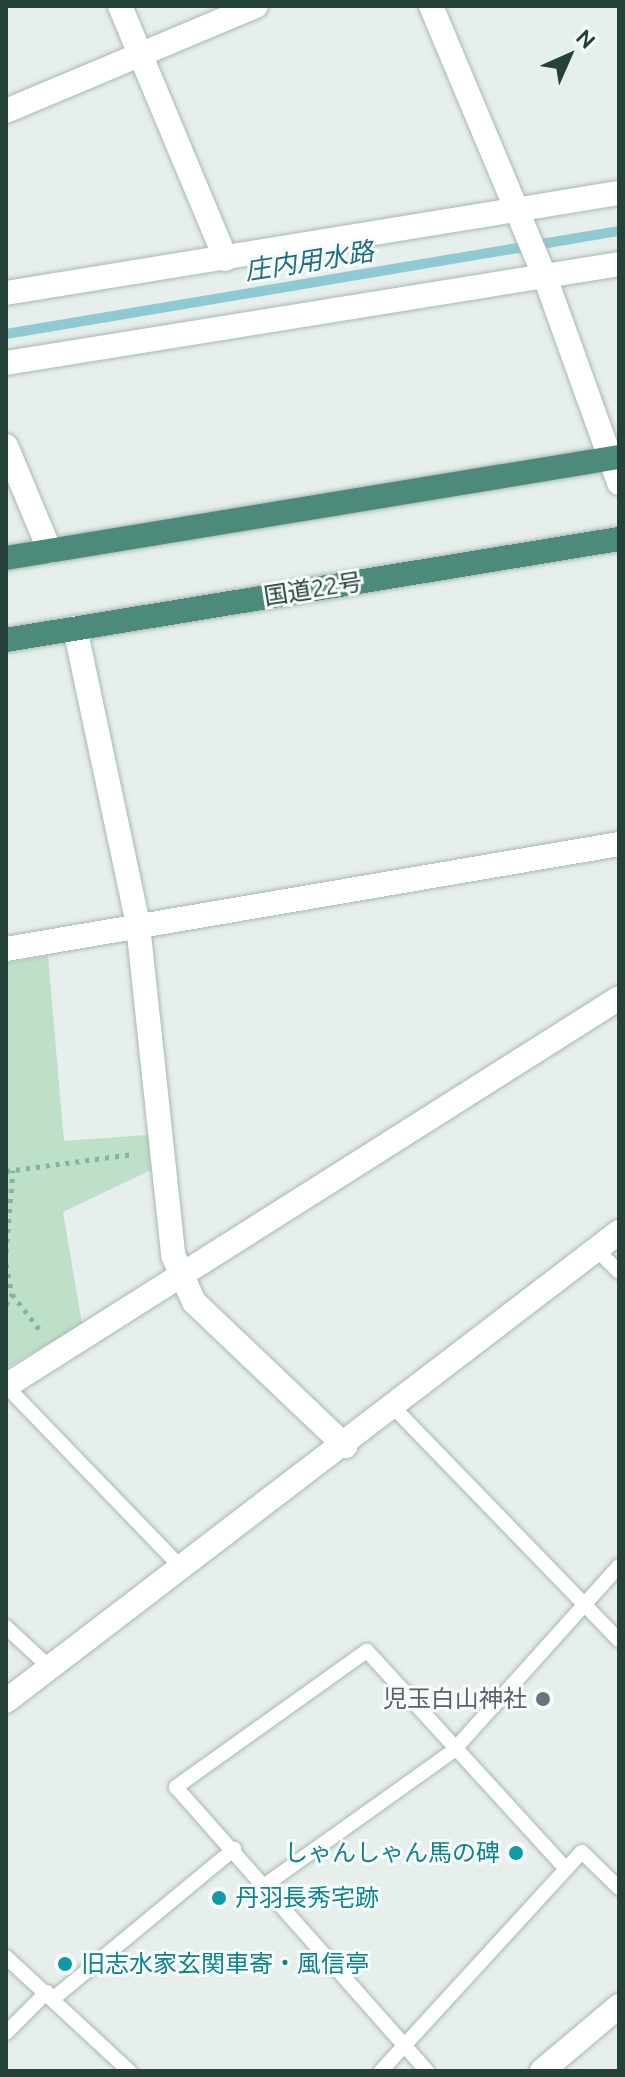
<!DOCTYPE html>
<meta charset="utf-8">
<style>
body{margin:0}
#map{position:relative;width:625px;height:2077px;overflow:hidden;background:#e6efeb;font-family:Ubuntu,"Noto Sans JP",sans-serif}
div>[style]{position:absolute}
.green>*{inset:0;background:#bfe0c8}
.stream>*{height:10px;margin:-5px;padding:0 5px;transform-origin:5px;border-radius:5px;background:#8ec9d4}
.path>*{height:5px;margin-top:-2.5px;transform-origin:0;background:repeating-linear-gradient(90deg,#86b3a5 0 4px,transparent 0 10px)}
.roads{filter:drop-shadow(0 0 2px #a8b8b2) drop-shadow(0 0 2px #a8b8b2)}
.service>*{height:14px;margin:-7px;padding:0 7px;transform-origin:7px;border-radius:7px;background:#fff}
.minor>*{height:24px;margin:-12px;padding:0 12px;transform-origin:12px;border-radius:12px;background:#fff}
.trunk>*{height:24px;margin:-12px;padding:0 12px;transform-origin:12px;border-radius:12px;background:#4c8a7c}
.dots>*{width:22px;height:22px;translate:-50% -50%;box-sizing:border-box;border:4px solid #f7fbf9;border-radius:50%}
span{translate:-50% -50%;white-space:nowrap;text-align:center;line-height:1.15;-webkit-text-stroke:6px #f7fbf9;paint-order:stroke}
.street-label{font-size:24px;color:#24423a}
.worship-label{font-size:24px;color:#5b616d}
.right{translate:-100% -50%;text-align:right}
.culture-label{font-size:24px;color:#0d838f}
.left{translate:0 -50%;text-align:left}
.water-label{font-size:26px;color:#1c6f80;font-style:italic}
.frame{position:absolute;inset:0;border:8px solid #24423a;pointer-events:none}
.north{position:absolute;left:529px;top:16px;width:80px;height:80px;-webkit-text-stroke:6px #f7fbf9;paint-order:stroke;rotate:45deg;font-size:22px;font-weight:700;line-height:32px;text-align:center;color:#24423a}
.north::after{content:'';display:block;margin:auto;width:28px;height:36px;background:#24423a;clip-path:polygon(50% 0,100% 100%,50% 72%,0 100%)}
</style>
<div id="map">
<div class="green">
<i style="clip-path:polygon(48px 956px,64px 1141px,148px 1135px,151px 1170px,63px 1212px,82px 1324px,6px 1368px,6px 963px)"></i>
</div>
<div class="stream">
<i style="left:6px;top:334px;width:622px;rotate:-9.54deg"></i>
</div>
<div class="path">
<i style="left:6px;top:1171px;width:128px;rotate:-7.6deg"></i>
<i style="left:6px;top:1252px;width:82px;rotate:-85.1deg"></i>
<i style="left:6px;top:1264px;width:31px;rotate:79deg"></i>
<i style="left:12px;top:1294px;width:49px;rotate:52.4deg"></i>
<i style="left:6px;top:1305px;width:13px;rotate:-61deg"></i>
</div>
<div class="roads">
<div class="service">
<i style="left:597px;top:1250px;width:31px;rotate:45deg"></i>
<i style="left:6px;top:1386px;width:252px;rotate:46deg"></i>
<i style="left:395px;top:1409px;width:322px;rotate:45.9deg"></i>
<i style="left:6px;top:1627px;width:56px;rotate:42.8deg"></i>
<i style="left:268px;top:1883px;width:227px;rotate:-35.5deg"></i>
<i style="left:453px;top:1751px;width:249px;rotate:-48.1deg"></i>
<i style="left:6px;top:1957px;width:168px;rotate:42.8deg"></i>
<i style="left:54px;top:1998px;width:234px;rotate:-39.6deg"></i>
<i style="left:6px;top:2033px;width:58px;rotate:-45deg"></i>
<i style="left:381px;top:2071px;width:297px;rotate:-47.5deg"></i>
<i style="left:582px;top:1852px;width:52px;rotate:44.2deg"></i>
<i style="left:427px;top:2071px;width:379px;rotate:-131.5deg"></i>
<i style="left:176px;top:1787px;width:234px;rotate:-35.5deg"></i>
<i style="left:367px;top:1651px;width:292px;rotate:47.6deg"></i>
</div>
<div class="minor">
<i style="left:120px;top:6px;width:274px;rotate:67.3deg"></i>
<i style="left:431px;top:6px;width:294px;rotate:67.2deg"></i>
<i style="left:545px;top:277px;width:219px;rotate:70.2deg"></i>
<i style="left:6px;top:111px;width:271px;rotate:-22.8deg"></i>
<i style="left:6px;top:293px;width:621px;rotate:-9.27deg"></i>
<i style="left:6px;top:363px;width:621px;rotate:-9.17deg"></i>
<i style="left:6px;top:446px;width:114px;rotate:67.3deg"></i>
<i style="left:75px;top:628px;width:304px;rotate:78deg"></i>
<i style="left:138px;top:925px;width:332px;rotate:83.9deg"></i>
<i style="left:173px;top:1255px;width:51px;rotate:65.9deg"></i>
<i style="left:194px;top:1302px;width:209px;rotate:43.6deg"></i>
<i style="left:6px;top:949px;width:622px;rotate:-9.72deg"></i>
<i style="left:6px;top:1386px;width:725px;rotate:-32.33deg"></i>
<i style="left:6px;top:1701px;width:772px;rotate:-37.42deg"></i>
<i style="left:542px;top:2071px;width:101px;rotate:-40.2deg"></i>
</div>
<div class="trunk">
<i style="left:6px;top:558px;width:621px;rotate:-9.36deg"></i>
<i style="left:6px;top:640px;width:621px;rotate:-9.36deg"></i>
</div>
</div>
<div class="dots">
<i style="left:543px;top:1699px;background:#6b7280"></i>
<i style="left:516px;top:1853px;background:#0f9aa8"></i>
<i style="left:219px;top:1898px;background:#0f9aa8"></i>
<i style="left:65px;top:1964px;background:#0f9aa8"></i>
</div>
<div class="street-label">
<span style="left:313px;top:589px;rotate:-9deg">国道22号</span>
</div>
<div class="worship-label">
<span class="right" style="left:527px;top:1699px">児玉白山神社</span>
</div>
<div class="culture-label">
<span class="right" style="left:500px;top:1853px">しゃんしゃん馬の碑</span>
<span class="left" style="left:235px;top:1898px">丹羽長秀宅跡</span>
<span class="left" style="left:81px;top:1964px">旧志水家玄関車寄・風信亭</span>
</div>
<div class="water-label">
<span style="left:309px;top:261px;rotate:-9deg">庄内用水路</span>
</div>
<div class="frame"></div>
<div class="north">N</div>
</div>
